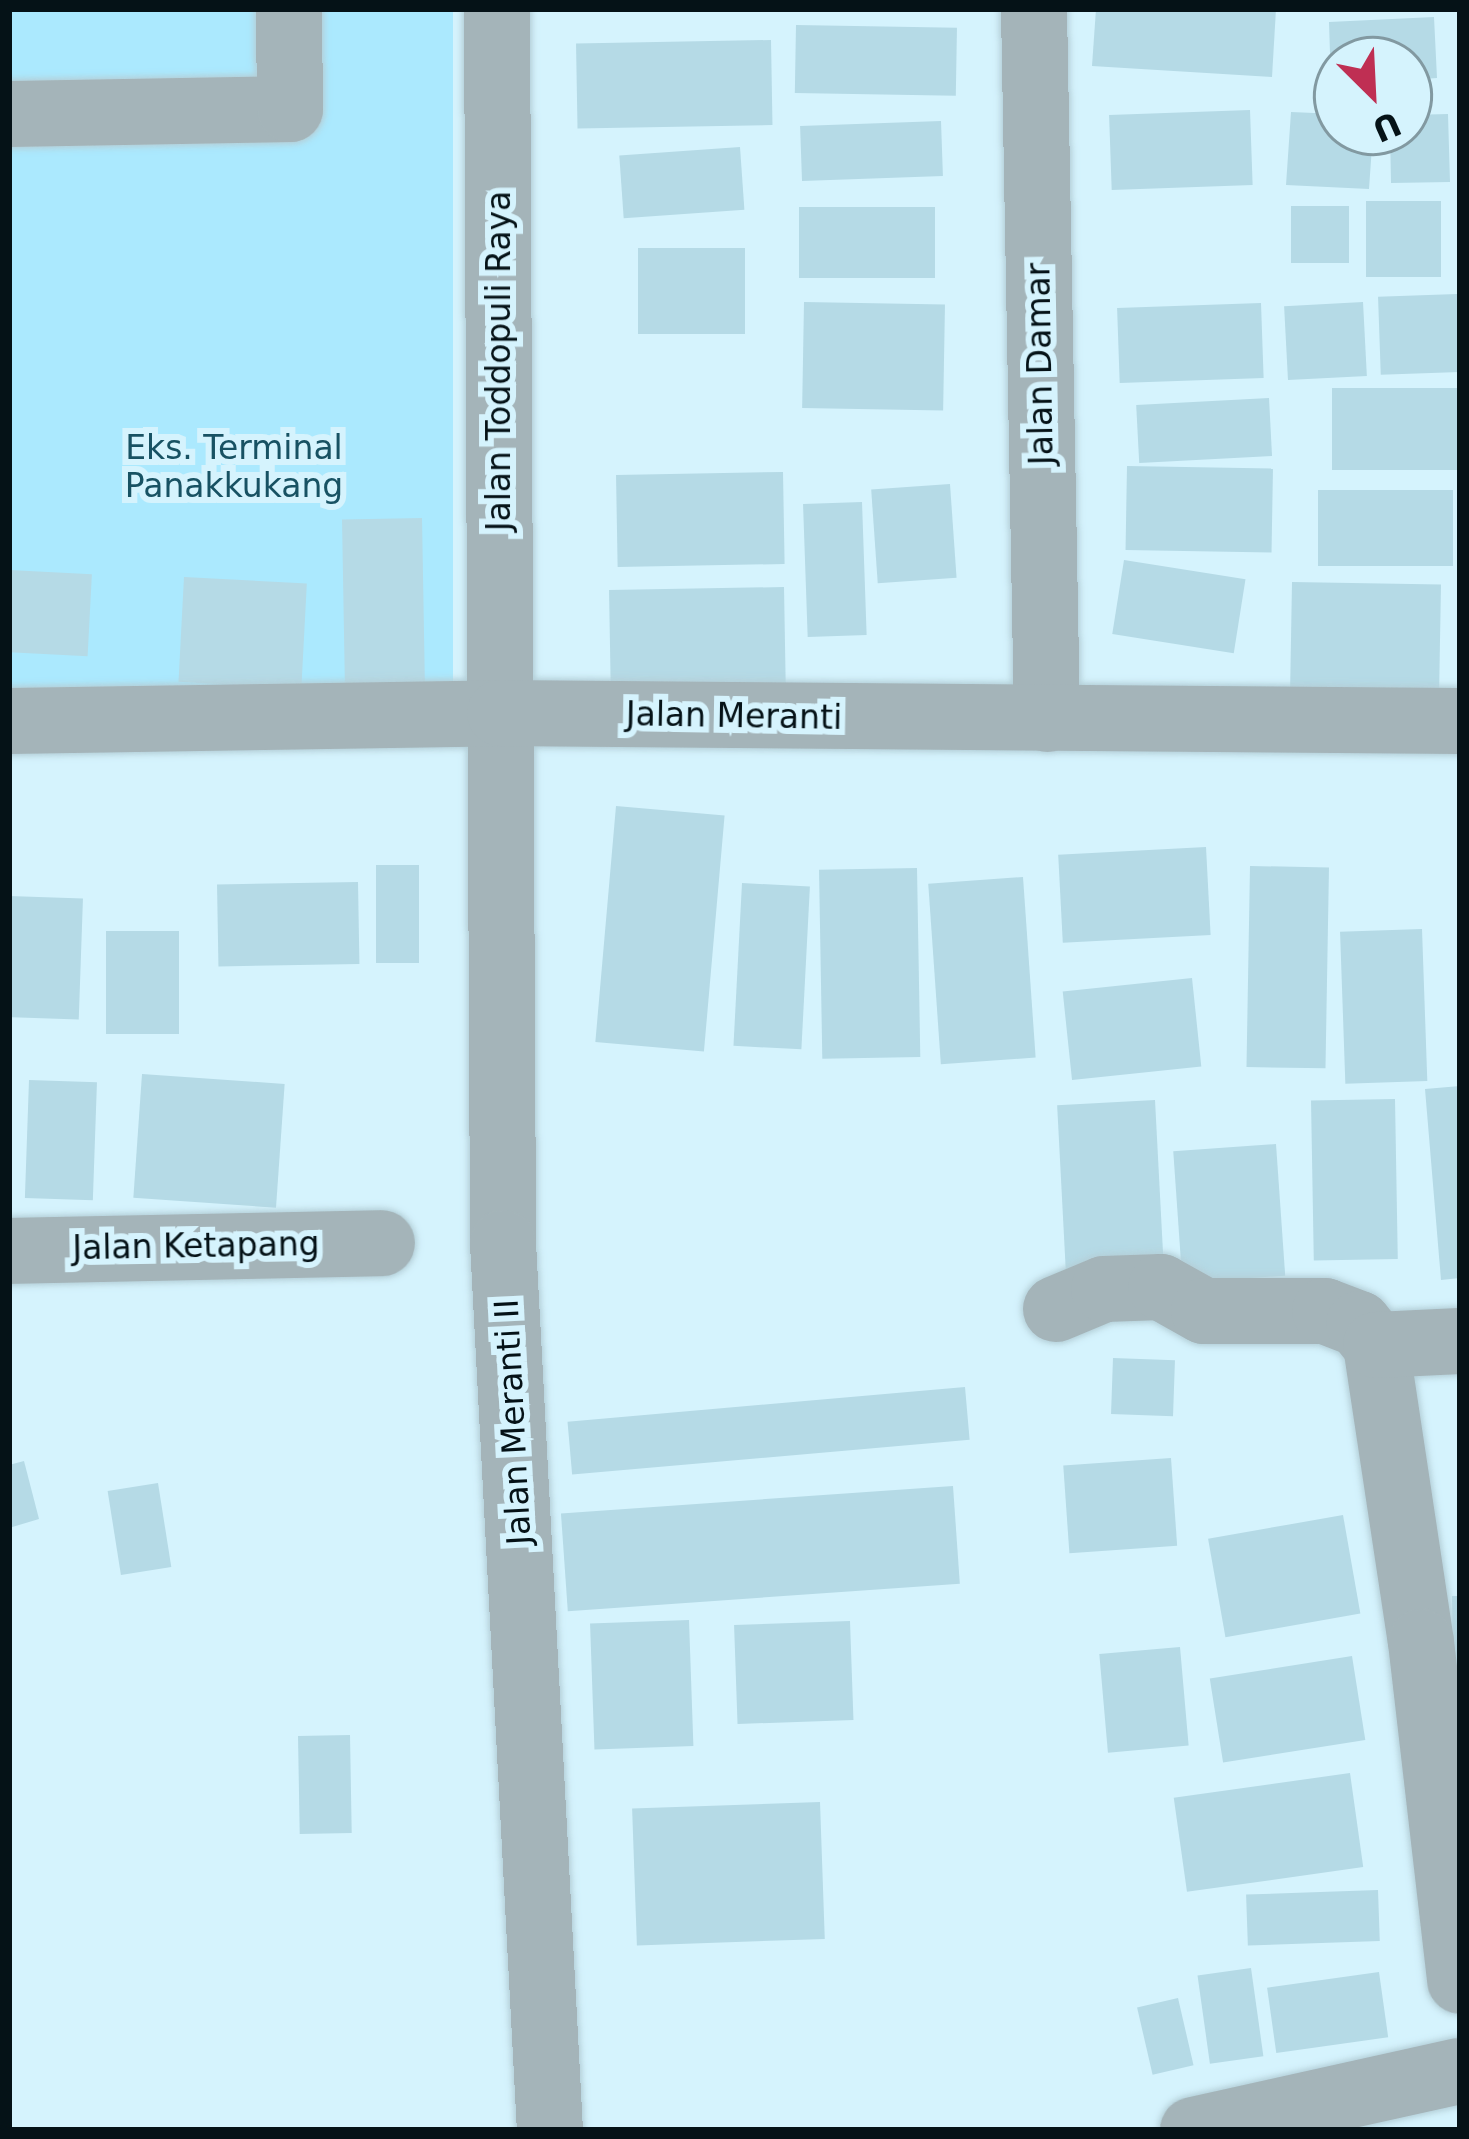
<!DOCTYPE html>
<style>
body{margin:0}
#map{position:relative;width:1469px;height:2139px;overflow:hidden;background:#d5f3fd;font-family:"DejaVu Sans",sans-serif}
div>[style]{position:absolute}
.green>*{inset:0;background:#abe9fe;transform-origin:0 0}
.building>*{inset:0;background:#b5dae6;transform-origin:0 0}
.roads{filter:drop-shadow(0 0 3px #b4cfd8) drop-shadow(0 0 3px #b4cfd8)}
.minor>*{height:66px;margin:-33px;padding:0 33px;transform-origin:33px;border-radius:33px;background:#a4b4b9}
span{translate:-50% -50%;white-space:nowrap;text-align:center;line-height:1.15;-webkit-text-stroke:12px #d5f3fd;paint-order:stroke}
.street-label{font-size:33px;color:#051217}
.park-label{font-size:33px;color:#185263}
.frame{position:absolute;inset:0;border:12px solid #051217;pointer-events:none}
.north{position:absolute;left:1313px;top:36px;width:120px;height:120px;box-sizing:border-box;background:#d5f3fd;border:3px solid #8299a1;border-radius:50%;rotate:156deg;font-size:33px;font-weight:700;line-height:48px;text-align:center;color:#051217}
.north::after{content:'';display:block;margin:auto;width:42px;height:54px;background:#bf2f53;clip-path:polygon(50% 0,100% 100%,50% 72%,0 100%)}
</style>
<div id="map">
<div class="green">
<i style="left:9px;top:9px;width:444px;height:687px"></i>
</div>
<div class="building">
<i style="clip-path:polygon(1096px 9px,1276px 9px,1272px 77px,1092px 66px)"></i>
<i style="clip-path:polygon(1434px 17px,1437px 78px,1409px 80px,1409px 60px,1337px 60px,1337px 84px,1331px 85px,1329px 22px)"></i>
<i style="left:796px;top:25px;width:161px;height:68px;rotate:1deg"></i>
<i style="left:771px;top:40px;width:85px;height:195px;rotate:89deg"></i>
<i style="left:1250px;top:110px;width:75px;height:141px;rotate:88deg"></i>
<i style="clip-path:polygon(1291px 112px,1337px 114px,1337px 132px,1373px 132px,1369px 189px,1286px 185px)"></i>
<i style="clip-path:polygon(1448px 114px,1450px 182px,1391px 183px,1390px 132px,1409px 132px,1409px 115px)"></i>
<i style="left:941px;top:121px;width:55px;height:141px;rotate:88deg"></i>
<i style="left:740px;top:147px;width:63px;height:121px;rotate:86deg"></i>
<i style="left:1366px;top:201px;width:75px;height:76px"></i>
<i style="left:1291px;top:206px;width:58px;height:57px"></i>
<i style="left:799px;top:207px;width:136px;height:71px"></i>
<i style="left:638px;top:248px;width:107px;height:86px"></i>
<i style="left:1457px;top:294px;width:78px;height:79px;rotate:88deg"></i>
<i style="left:804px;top:302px;width:141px;height:106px;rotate:1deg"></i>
<i style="left:1363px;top:302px;width:74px;height:79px;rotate:87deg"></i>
<i style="left:1261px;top:303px;width:75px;height:144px;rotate:88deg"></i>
<i style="left:1460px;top:388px;width:82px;height:128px;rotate:90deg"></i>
<i style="left:1269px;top:398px;width:58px;height:133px;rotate:87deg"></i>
<i style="left:1127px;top:466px;width:146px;height:84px;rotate:1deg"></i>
<i style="left:783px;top:472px;width:92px;height:167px;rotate:89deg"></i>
<i style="left:950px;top:484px;width:94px;height:79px;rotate:86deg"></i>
<i style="left:1318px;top:490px;width:135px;height:76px"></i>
<i style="left:862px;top:502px;width:133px;height:59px;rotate:88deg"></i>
<i style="left:422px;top:518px;width:175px;height:80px;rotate:89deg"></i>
<i style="left:1124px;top:560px;width:123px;height:75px;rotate:9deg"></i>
<i style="left:9px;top:570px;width:83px;height:82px;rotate:3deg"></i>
<i style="left:184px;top:577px;width:123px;height:105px;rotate:3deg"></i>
<i style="left:1292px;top:582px;width:149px;height:118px;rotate:1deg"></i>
<i style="left:784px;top:587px;width:113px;height:175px;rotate:89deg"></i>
<i style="left:616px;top:806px;width:109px;height:237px;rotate:5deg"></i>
<i style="left:1206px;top:847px;width:88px;height:148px;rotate:87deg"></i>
<i style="left:376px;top:865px;width:43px;height:98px"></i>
<i style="left:1250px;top:866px;width:79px;height:201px;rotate:1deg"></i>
<i style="left:917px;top:868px;width:189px;height:98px;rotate:89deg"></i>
<i style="left:1023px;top:877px;width:181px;height:95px;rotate:86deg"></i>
<i style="left:358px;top:882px;width:82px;height:141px;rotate:89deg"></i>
<i style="left:742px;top:883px;width:68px;height:163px;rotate:3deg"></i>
<i style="left:9px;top:896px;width:74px;height:121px;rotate:2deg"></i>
<i style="left:1422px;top:929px;width:152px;height:82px;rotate:88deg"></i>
<i style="left:106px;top:931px;width:73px;height:103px"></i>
<i style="left:1192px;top:978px;width:89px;height:130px;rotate:84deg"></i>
<i style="left:142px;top:1074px;width:143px;height:124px;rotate:4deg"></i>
<i style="left:29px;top:1080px;width:68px;height:118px;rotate:2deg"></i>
<i style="clip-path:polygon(1460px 1086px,1460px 1278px,1441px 1280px,1425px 1089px)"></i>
<i style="left:1395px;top:1099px;width:160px;height:84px;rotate:89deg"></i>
<i style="left:1155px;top:1100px;width:164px;height:98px;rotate:87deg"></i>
<i style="left:1276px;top:1144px;width:132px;height:103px;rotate:86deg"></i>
<i style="left:1113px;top:1358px;width:62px;height:56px;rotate:2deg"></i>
<i style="left:965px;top:1387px;width:53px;height:399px;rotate:85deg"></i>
<i style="left:1171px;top:1458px;width:88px;height:108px;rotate:86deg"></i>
<i style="clip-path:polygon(24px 1461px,39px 1519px,9px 1528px,9px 1465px)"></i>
<i style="left:158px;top:1483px;width:85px;height:51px;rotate:81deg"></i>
<i style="left:953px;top:1486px;width:98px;height:393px;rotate:86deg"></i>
<i style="left:1343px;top:1515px;width:100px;height:137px;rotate:80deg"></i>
<i style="clip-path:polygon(1452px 1596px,1460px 1596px,1460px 1719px,1454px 1720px)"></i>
<i style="left:689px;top:1620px;width:126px;height:99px;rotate:88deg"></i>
<i style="left:850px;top:1621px;width:99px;height:116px;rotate:88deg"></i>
<i style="left:1180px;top:1647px;width:99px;height:81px;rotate:85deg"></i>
<i style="left:1352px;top:1656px;width:85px;height:144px;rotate:81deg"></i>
<i style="left:350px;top:1735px;width:98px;height:52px;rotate:89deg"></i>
<i style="left:1350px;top:1773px;width:95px;height:178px;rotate:82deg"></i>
<i style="left:820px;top:1802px;width:137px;height:188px;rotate:88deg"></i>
<i style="left:1378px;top:1890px;width:51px;height:132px;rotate:88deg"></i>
<i style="left:1251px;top:1968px;width:89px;height:54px;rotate:82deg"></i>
<i style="left:1379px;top:1972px;width:66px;height:113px;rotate:82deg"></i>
<i style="left:1178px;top:1998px;width:69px;height:42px;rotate:77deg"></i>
</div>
<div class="roads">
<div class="minor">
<i style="left:497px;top:9px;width:1234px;rotate:89.72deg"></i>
<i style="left:503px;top:1243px;width:888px;rotate:86.97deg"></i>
<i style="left:1034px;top:9px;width:710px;rotate:88.95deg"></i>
<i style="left:9px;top:114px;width:281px;rotate:-1deg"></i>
<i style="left:290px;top:109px;width:100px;rotate:-90.6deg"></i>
<i style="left:9px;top:721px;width:491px;rotate:-0.9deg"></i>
<i style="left:500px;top:713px;width:960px;rotate:0.48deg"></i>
<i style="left:9px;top:1251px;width:373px;rotate:-1.2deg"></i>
<i style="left:1056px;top:1309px;width:52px;rotate:-22.6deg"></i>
<i style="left:1104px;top:1289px;width:57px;rotate:-2deg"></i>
<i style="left:1161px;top:1287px;width:49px;rotate:29.2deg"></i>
<i style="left:1204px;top:1311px;width:121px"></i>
<i style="left:1325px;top:1311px;width:36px;rotate:21deg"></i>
<i style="left:1359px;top:1324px;width:27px;rotate:51deg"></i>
<i style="left:1376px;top:1345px;width:300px;rotate:81.4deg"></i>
<i style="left:1421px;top:1642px;width:341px;rotate:83.4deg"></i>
<i style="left:1376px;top:1345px;width:84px;rotate:-2.7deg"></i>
<i style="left:1193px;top:2130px;width:273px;rotate:-12.5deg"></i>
</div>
</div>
<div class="street-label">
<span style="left:499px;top:361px;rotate:-90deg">Jalan Toddopuli Raya</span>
<span style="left:1040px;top:364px;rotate:-91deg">Jalan Damar</span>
<span style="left:734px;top:716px;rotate:1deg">Jalan Meranti</span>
<span style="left:196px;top:1246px;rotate:-1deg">Jalan Ketapang</span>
<span style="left:513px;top:1422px;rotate:-93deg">Jalan Meranti II</span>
</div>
<div class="park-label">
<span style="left:234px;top:467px">Eks. Terminal<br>Panakkukang</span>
</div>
<div class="frame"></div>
<div class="north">U</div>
</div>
